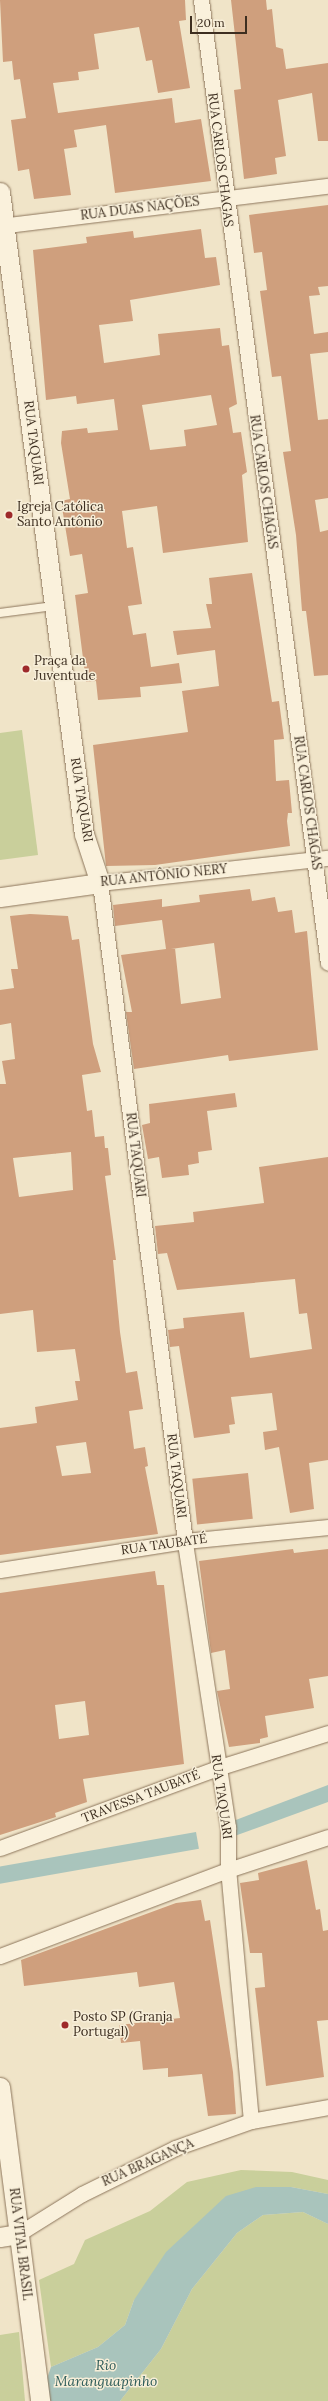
<!DOCTYPE html>
<meta charset="utf-8">
<style>
body{margin:0}
#map{position:relative;width:328px;height:2401px;overflow:hidden;background:#f0e4c8;font-family:Lora,serif}
div>[style]{position:absolute}
.green>*{inset:0;background:#c9cf9b}
.water>*{inset:0;background:#a9c4bc;transform-origin:0 0}
.building>*{inset:0;background:#cf9f7d;transform-origin:0 0}
.roads{filter:drop-shadow(0 0 1px #8d765c) drop-shadow(0 0 1px #8d765c)}
.service>*{height:8px;margin:-4px;padding:0 4px;transform-origin:4px;border-radius:4px;background:#faf1dc}
.minor>*{height:15px;margin:-7.5px;padding:0 7.5px;transform-origin:7.5px;border-radius:7.5px;background:#faf1dc}
.tertiary>*{height:19px;margin:-9.5px;padding:0 9.5px;transform-origin:9.5px;border-radius:9.5px;background:#faf1dc}
.dots>*{width:11px;height:11px;translate:-50% -50%;box-sizing:border-box;border:2px solid #f7eed8;border-radius:50%}
span{translate:-50% -50%;white-space:nowrap;text-align:center;line-height:1.15;-webkit-text-stroke:3px #f7eed8;paint-order:stroke}
.street-label{font-size:13px;color:#3d2e20}
.poi-label{font-size:13px;color:#3d2e20}
.left{translate:0 -50%;text-align:left}
.water-label{font-size:14px;color:#2f5d5a;font-style:italic}
.scale{position:absolute;left:190px;top:16px;width:57px;height:18px;box-sizing:border-box;border:2px solid #3d2e20;border-top:0;padding-left:5px;font-size:12px;line-height:14px;white-space:nowrap;color:#3d2e20;-webkit-text-stroke:3px #f7eed8;paint-order:stroke}
</style>
<div id="map">
<div class="green">
<i style="clip-path:polygon(22px 730px,38px 855px,0 860px,0 733px)"></i>
<i style="clip-path:polygon(241px 2170px,292px 2172px,328px 2180px,328px 2194px,291px 2187px,134px 2300px,125px 2325px,98px 2347px,51px 2367px,39px 2280px,74px 2264px,85px 2240px,150px 2211px,187px 2182px)"></i>
<i style="clip-path:polygon(303px 2212px,328px 2224px,328px 2401px,120px 2401px,161px 2349px,192px 2289px,237px 2233px,263px 2215px)"></i>
<i style="clip-path:polygon(19px 2332px,25px 2401px,0 2401px,0 2335px)"></i>
</div>
<div class="water">
<i style="clip-path:polygon(328px 1785px,328px 1802px,229px 1838px,228px 1823px)"></i>
<i style="left:196px;top:1832px;width:17px;height:208px;rotate:80deg"></i>
<i style="clip-path:polygon(256px 2187px,291px 2187px,328px 2194px,328px 2224px,303px 2212px,263px 2215px,237px 2233px,192px 2289px,161px 2349px,120px 2401px,39px 2401px,51px 2367px,98px 2347px,125px 2325px,134px 2300px,166px 2252px,226px 2196px)"></i>
</div>
<div class="building">
<i style="clip-path:polygon(0 0,185px 0,186px 20px,179px 21px,190px 88px,158px 93px,152px 60px,146px 61px,139px 27px,94px 34px,99px 69px,78px 72px,79px 80px,53px 83px,58px 113px,172px 98px,175px 123px,201px 119px,211px 181px,115px 193px,106px 125px,74px 130px,77px 147px,64px 149px,71px 195px,34px 199px,29px 169px,18px 171px,11px 120px,26px 118px,20px 79px,14px 80px,12px 61px,3px 62px)"></i>
<i style="clip-path:polygon(231px 0,266px 0,267px 10px,272px 9px,276px 47px,283px 49px,286px 69px,328px 63px,328px 141px,318px 141px,312px 93px,278px 100px,286px 156px,275px 158px,277px 174px,244px 179px,234px 90px,241px 89px)"></i>
<i style="clip-path:polygon(328px 205px,328px 286px,318px 287px,320px 295px,309px 296px,314px 334px,328px 332px,328px 352px,310px 354px,318px 420px,328px 419px,328px 498px,315px 500px,320px 532px,328px 530px,328px 675px,314px 676px,306px 611px,302px 611px,296px 535px,283px 452px,291px 451px,281px 376px,272px 377px,260px 291px,267px 290px,262px 252px,254px 253px,249px 215px)"></i>
<i style="clip-path:polygon(evenodd,201px 229px,205px 258px,216px 257px,220px 285px,130px 300px,133px 321px,99px 325px,104px 363px,160px 355px,158px 334px,220px 328px,222px 346px,229px 345px,237px 404px,229px 408px,233px 433px,241px 432px,247px 472px,242px 475px,248px 542px,163px 553px,157px 506px,122px 511px,127px 548px,133px 547px,142px 604px,128px 606px,133px 635px,146px 633px,151px 667px,179px 663px,182px 683px,140px 687px,141px 697px,98px 700px,96px 681px,86px 682px,75px 595px,88px 593px,82px 554px,70px 556px,61px 501px,70px 499px,61px 443px,62px 431px,87px 428px,88px 433px,118px 430px,114px 399px,77px 404px,76px 396px,46px 400px,33px 250px,87px 243px,86px 237px,133px 231px,134px 238px,201px 229px,211px 395px,217px 425px,184px 430px,186px 446px,150px 450px,142px 405px,211px 395px)"></i>
<i style="clip-path:polygon(252px 573px,272px 702px,279px 701px,284px 739px,274px 740px,276px 781px,289px 780px,292px 813px,288px 813px,287px 821px,290px 846px,155px 865px,106px 866px,93px 745px,188px 732px,182px 691px,219px 686px,215px 650px,177px 655px,173px 631px,211px 628px,206px 604px,212px 604px,209px 578px)"></i>
<i style="clip-path:polygon(evenodd,250px 889px,252px 901px,275px 897px,278px 912px,292px 910px,295px 933px,307px 931px,318px 1050px,229px 1061px,228px 1055px,134px 1069px,126px 1012px,132px 1012px,121px 955px,166px 949px,162px 920px,115px 926px,113px 905px,162px 899px,162px 907px,200px 902px,199px 895px,250px 889px,214px 943px,221px 998px,181px 1004px,175px 948px,171px 949px,214px 943px)"></i>
<i style="clip-path:polygon(evenodd,30px 914px,68px 916px,72px 940px,79px 939px,93px 1044px,101px 1072px,82px 1075px,87px 1111px,92px 1110px,95px 1137px,104px 1136px,105px 1148px,108px 1148px,111px 1175px,105px 1176px,116px 1260px,113px 1260px,120px 1332px,126px 1373px,137px 1371px,143px 1409px,129px 1411px,134px 1449px,145px 1447px,148px 1466px,145px 1467px,158px 1534px,0 1555px,0 1428px,37px 1423px,35px 1407px,78px 1400px,75px 1381px,80px 1381px,75px 1349px,37px 1352px,33px 1310px,0 1314px,0 1084px,6px 1084px,2px 1061px,15px 1059px,11px 1023px,0 1025px,0 990px,14px 988px,11px 969px,18px 969px,10px 916px,30px 914px,71px 1152px,73px 1190px,19px 1197px,13px 1158px,71px 1152px,30px 914px,86px 1442px,91px 1473px,62px 1476px,56px 1446px,86px 1442px)"></i>
<i style="clip-path:polygon(235px 1093px,237px 1107px,207px 1111px,212px 1150px,198px 1152px,199px 1163px,188px 1165px,189px 1175px,162px 1178px,159px 1157px,148px 1159px,142px 1125px,150px 1123px,149px 1104px)"></i>
<i style="clip-path:polygon(328px 1157px,328px 1460px,309px 1463px,314px 1509px,290px 1513px,279px 1447px,265px 1450px,263px 1432px,277px 1430px,272px 1393px,231px 1397px,235px 1424px,229px 1425px,230px 1433px,194px 1438px,179px 1346px,170px 1347px,168px 1330px,184px 1328px,183px 1318px,244px 1312px,250px 1358px,312px 1349px,307px 1313px,299px 1314px,295px 1279px,177px 1290px,167px 1253px,158px 1254px,155px 1226px,194px 1222px,193px 1212px,264px 1203px,259px 1167px)"></i>
<i style="left:248px;top:1473px;width:46px;height:56px;rotate:84deg"></i>
<i style="clip-path:polygon(293px 1549px,294px 1553px,328px 1549px,328px 1676px,309px 1679px,314px 1708px,265px 1716px,268px 1737px,260px 1739px,260px 1743px,229px 1747px,217px 1691px,230px 1689px,225px 1650px,211px 1653px,199px 1561px)"></i>
<i style="clip-path:polygon(evenodd,155px 1571px,157px 1585px,164px 1585px,184px 1764px,83px 1779px,87px 1802px,55px 1813px,56px 1817px,0 1835px,0 1593px,155px 1571px,85px 1701px,89px 1735px,59px 1739px,55px 1705px,85px 1701px)"></i>
<i style="clip-path:polygon(307px 1860px,316px 1910px,320px 1909px,323px 1931px,328px 1930px,328px 2020px,317px 2021px,324px 2077px,266px 2086px,255px 1988px,265px 1987px,262px 1953px,250px 1953px,240px 1883px,259px 1880px,258px 1873px)"></i>
<i style="clip-path:polygon(201px 1900px,205px 1921px,210px 1920px,233px 2072px,236px 2114px,208px 2116px,202px 2074px,168px 2077px,168px 2068px,143px 2070px,140px 2041px,121px 2043px,119px 2025px,180px 2018px,174px 1982px,139px 1987px,137px 1972px,24px 1986px,21px 1960px,176px 1903px)"></i>
</div>
<div class="roads">
<div class="service">
<i style="left:0;top:613px;width:54px;rotate:-7.4deg"></i>
</div>
<div class="minor">
<i style="left:201px;top:0;width:971px;rotate:82.49deg"></i>
<i style="left:0;top:226px;width:330px;rotate:-7deg"></i>
<i style="left:0;top:1570px;width:187px;rotate:-8.9deg"></i>
<i style="left:185px;top:1541px;width:144px;rotate:-5.6deg"></i>
<i style="left:0;top:1848px;width:231px;rotate:-20.2deg"></i>
<i style="left:217px;top:1768px;width:116px;rotate:-17.5deg"></i>
<i style="left:0;top:1956px;width:244px;rotate:-20.7deg"></i>
<i style="left:228px;top:1870px;width:105px;rotate:-18.3deg"></i>
<i style="left:251px;top:2121px;width:252px;rotate:-95.2deg"></i>
<i style="left:228px;top:1870px;width:43px;rotate:-90deg"></i>
<i style="left:228px;top:1827px;width:289px;rotate:-98.6deg"></i>
<i style="left:185px;top:1541px;width:663px;rotate:-97.36deg"></i>
<i style="left:100px;top:883px;width:229px;rotate:-6.3deg"></i>
<i style="left:18px;top:2234px;width:75px;rotate:-32deg"></i>
<i style="left:82px;top:2194px;width:104px;rotate:-26.3deg"></i>
<i style="left:175px;top:2148px;width:81px;rotate:-19.6deg"></i>
<i style="left:251px;top:2121px;width:78px;rotate:-10.3deg"></i>
</div>
<div class="tertiary">
<i style="left:0;top:192px;width:647px;rotate:82.55deg"></i>
<i style="left:84px;top:834px;width:52px;rotate:71.9deg"></i>
<i style="left:100px;top:883px;width:101px;rotate:172deg"></i>
<i style="left:0;top:2087px;width:317px;rotate:82.7deg"></i>
<i style="left:0;top:2237px;width:18px;rotate:-9deg"></i>
</div>
</div>
<div class="dots">
<i style="left:9px;top:515px;background:#9e2a2b"></i>
<i style="left:26px;top:669px;background:#9e2a2b"></i>
<i style="left:65px;top:2025px;background:#9e2a2b"></i>
</div>
<div class="street-label">
<span style="left:220px;top:160px;rotate:83deg">RUA CARLOS CHAGAS</span>
<span style="left:140px;top:209px;rotate:-7deg">RUA DUAS NAÇÕES</span>
<span style="left:33px;top:443px;rotate:83deg">RUA TAQUARI</span>
<span style="left:263px;top:482px;rotate:82deg">RUA CARLOS CHAGAS</span>
<span style="left:81px;top:800px;rotate:81deg">RUA TAQUARI</span>
<span style="left:307px;top:803px;rotate:82deg">RUA CARLOS CHAGAS</span>
<span style="left:164px;top:876px;rotate:-6deg">RUA ANTÔNIO NERY</span>
<span style="left:135px;top:1155px;rotate:83deg">RUA TAQUARI</span>
<span style="left:176px;top:1476px;rotate:83deg">RUA TAQUARI</span>
<span style="left:164px;top:1545px;rotate:-8deg">RUA TAUBATÉ</span>
<span style="left:141px;top:1797px;rotate:-21deg">TRAVESSA TAUBATÉ</span>
<span style="left:221px;top:1797px;rotate:82deg">RUA TAQUARI</span>
<span style="left:148px;top:2163px;rotate:-24deg">RUA BRAGANÇA</span>
<span style="left:20px;top:2244px;rotate:83deg">RUA VITAL BRASIL</span>
</div>
<div class="poi-label">
<span class="left" style="left:17px;top:515px">Igreja Católica<br>Santo Antônio</span>
<span class="left" style="left:34px;top:669px">Praça da<br>Juventude</span>
<span class="left" style="left:73px;top:2025px">Posto SP (Granja<br>Portugal)</span>
</div>
<div class="water-label">
<span style="left:106px;top:2373px">Rio<br>Maranguapinho</span>
</div>
<div class="scale">20 m</div>
</div>
